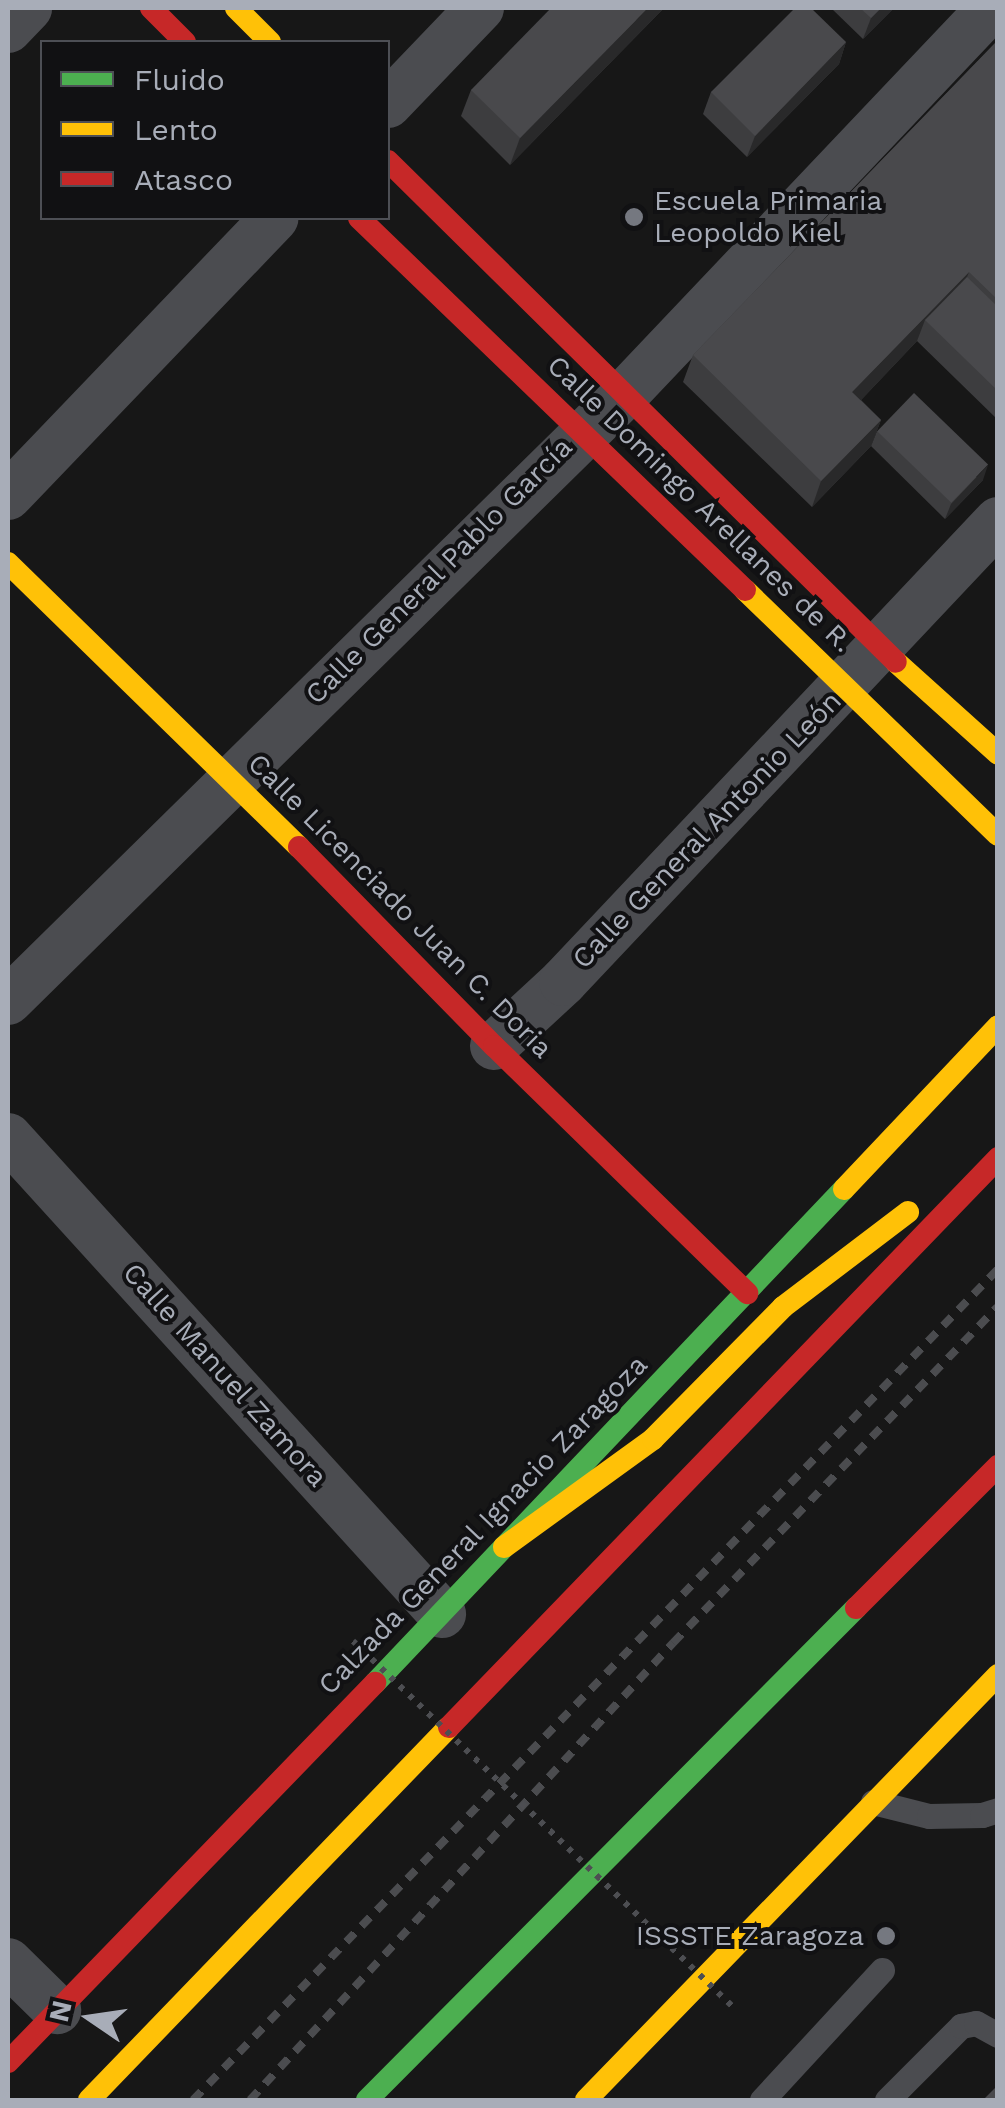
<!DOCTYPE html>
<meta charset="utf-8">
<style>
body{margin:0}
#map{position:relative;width:1005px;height:2108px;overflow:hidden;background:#171717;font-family:"Work Sans",sans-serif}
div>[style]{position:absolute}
.lane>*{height:25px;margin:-12.5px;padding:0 12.5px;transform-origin:12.5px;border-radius:12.5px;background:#4b4c50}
.street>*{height:48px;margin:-24px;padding:0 24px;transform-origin:24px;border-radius:24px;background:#4b4c50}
.fast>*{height:22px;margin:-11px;padding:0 11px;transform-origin:11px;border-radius:11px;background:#4caf50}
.slow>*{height:22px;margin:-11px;padding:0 11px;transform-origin:11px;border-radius:11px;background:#ffc107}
.jam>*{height:22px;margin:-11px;padding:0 11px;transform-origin:11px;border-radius:11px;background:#c62828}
.rail>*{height:8px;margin-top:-4px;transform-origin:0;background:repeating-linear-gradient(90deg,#4b4c4f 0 12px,transparent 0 22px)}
.path-bridge>*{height:6px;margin-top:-3px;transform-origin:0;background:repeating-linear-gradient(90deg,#4d4e52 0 5px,transparent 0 13px)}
.wall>*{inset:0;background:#3d3d3f}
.shaded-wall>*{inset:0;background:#29292a}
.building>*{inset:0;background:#49494c;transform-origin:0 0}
.dots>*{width:28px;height:28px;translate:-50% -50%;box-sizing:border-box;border:5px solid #111113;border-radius:50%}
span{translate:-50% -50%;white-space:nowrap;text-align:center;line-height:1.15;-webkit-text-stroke:8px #111113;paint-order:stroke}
.poi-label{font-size:28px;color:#a8adb8}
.left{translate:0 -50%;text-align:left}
.right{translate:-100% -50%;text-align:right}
.street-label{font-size:28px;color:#a8adb8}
.frame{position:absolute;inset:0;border:10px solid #a8adb8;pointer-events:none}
.legend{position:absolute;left:40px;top:40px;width:350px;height:180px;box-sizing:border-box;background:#111113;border:2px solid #4d4f55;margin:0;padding:12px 18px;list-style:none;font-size:30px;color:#a8adb8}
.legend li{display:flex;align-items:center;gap:20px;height:50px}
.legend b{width:50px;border:2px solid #4d4f55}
.north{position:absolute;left:40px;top:1968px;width:100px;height:100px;-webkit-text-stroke:8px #111113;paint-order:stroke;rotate:283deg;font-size:28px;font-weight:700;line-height:40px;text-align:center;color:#a8adb8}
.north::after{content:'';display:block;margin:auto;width:35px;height:45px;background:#a8adb8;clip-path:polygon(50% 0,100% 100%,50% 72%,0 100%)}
</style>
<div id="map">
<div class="lane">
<i style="left:873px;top:1802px;width:58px;rotate:14deg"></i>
<i style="left:929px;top:1816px;width:53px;rotate:-1.1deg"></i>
<i style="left:982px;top:1815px;width:17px;rotate:-17deg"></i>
<i style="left:762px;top:2100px;width:177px;rotate:-47.3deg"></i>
<i style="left:887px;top:2100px;width:105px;rotate:-45deg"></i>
<i style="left:961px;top:2026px;width:15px;rotate:-11deg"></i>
<i style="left:976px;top:2023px;width:25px;rotate:29deg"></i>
</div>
<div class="street">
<i style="left:8px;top:29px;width:29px;rotate:-46deg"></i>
<i style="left:388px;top:104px;width:133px;rotate:-46.2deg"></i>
<i style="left:8px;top:496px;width:385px;rotate:-46.2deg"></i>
<i style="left:8px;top:1001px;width:864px;rotate:-44.53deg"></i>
<i style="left:624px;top:395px;width:533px;rotate:-46.52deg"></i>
<i style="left:494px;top:1046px;width:94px;rotate:-42.8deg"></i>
<i style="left:563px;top:982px;width:634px;rotate:-46.66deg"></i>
<i style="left:8px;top:1137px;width:645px;rotate:47.7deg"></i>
<i style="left:8px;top:1962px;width:69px;rotate:44.4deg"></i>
</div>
<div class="fast">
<i style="left:375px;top:1683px;width:681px;rotate:-46.49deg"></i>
<i style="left:367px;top:2100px;width:694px;rotate:-45.18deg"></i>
</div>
<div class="slow">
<i style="left:236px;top:8px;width:48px;rotate:45deg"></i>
<i style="left:8px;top:563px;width:407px;rotate:44.3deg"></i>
<i style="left:745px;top:590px;width:352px;rotate:44.1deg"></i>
<i style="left:896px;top:662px;width:137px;rotate:42deg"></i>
<i style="left:844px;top:1189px;width:224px;rotate:-46.6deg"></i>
<i style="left:504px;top:1547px;width:184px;rotate:-35.9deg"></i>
<i style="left:653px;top:1439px;width:185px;rotate:-45.4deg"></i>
<i style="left:783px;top:1307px;width:157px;rotate:-37.2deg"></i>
<i style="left:89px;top:2100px;width:518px;rotate:-46.02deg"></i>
<i style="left:586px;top:2100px;width:592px;rotate:-45.89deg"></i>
</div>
<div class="jam">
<i style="left:151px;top:8px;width:48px;rotate:45deg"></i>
<i style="left:388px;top:161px;width:713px;rotate:44.6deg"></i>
<i style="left:359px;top:218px;width:536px;rotate:43.94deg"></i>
<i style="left:299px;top:847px;width:279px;rotate:45.6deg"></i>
<i style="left:494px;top:1046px;width:354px;rotate:44.3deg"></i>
<i style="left:856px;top:1608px;width:201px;rotate:-45deg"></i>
<i style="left:449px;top:1727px;width:791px;rotate:-46.02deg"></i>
<i style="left:8px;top:2062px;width:528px;rotate:-45.92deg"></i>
</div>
<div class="rail">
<i style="left:193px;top:2100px;width:1157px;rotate:-45.91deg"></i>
<i style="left:250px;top:2100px;width:623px;rotate:-47.21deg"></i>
<i style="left:673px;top:1643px;width:467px;rotate:-46deg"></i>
</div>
<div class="path-bridge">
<i style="left:353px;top:1641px;width:528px;rotate:43.92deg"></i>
</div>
<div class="wall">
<i style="clip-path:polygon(664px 8px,510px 165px,461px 116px,471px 90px)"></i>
<i style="clip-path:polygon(831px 8px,894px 8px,863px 39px)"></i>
<i style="clip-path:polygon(998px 40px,998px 420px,917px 341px,861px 400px,881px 420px,871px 446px,812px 507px,683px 382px,693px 355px)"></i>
<i style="clip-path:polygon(846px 42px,839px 64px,747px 157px,703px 114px,711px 92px)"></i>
<i style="clip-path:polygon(877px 431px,983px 480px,945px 519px,871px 446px)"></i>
</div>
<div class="shaded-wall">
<i style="clip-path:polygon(648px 8px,664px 8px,510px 165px,520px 138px)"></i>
<i style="clip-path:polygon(881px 8px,894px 8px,863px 39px,871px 18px)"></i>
<i style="clip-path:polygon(846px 42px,839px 64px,747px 157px,755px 136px)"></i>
<i style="clip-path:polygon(969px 272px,959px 298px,925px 320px,917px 341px,843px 419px,852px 392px)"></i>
<i style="clip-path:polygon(881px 420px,871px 446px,812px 507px,821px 481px)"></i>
<i style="clip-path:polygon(988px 465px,983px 480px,945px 519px,951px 504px)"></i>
</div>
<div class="building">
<i style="clip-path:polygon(551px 8px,648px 8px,520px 138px,471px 90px)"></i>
<i style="clip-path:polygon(795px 8px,811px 8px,846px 42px,755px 136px,711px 92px)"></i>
<i style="clip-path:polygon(860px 8px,881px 8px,871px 18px)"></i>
<i style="clip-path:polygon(998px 40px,998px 300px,969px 272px,852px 392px,881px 420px,821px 481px,693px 355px)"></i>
<i style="clip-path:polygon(967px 277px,998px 307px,998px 391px,925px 320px)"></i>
<i style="left:914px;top:393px;width:103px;height:53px;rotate:44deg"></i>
<i style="clip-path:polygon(995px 2088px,998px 2091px,998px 2100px,983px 2100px)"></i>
</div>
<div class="dots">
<i style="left:634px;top:217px;background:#757880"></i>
<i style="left:886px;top:1936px;background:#757880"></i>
</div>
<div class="poi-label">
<span class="left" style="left:654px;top:217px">Escuela Primaria<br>Leopoldo Kiel</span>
<span class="right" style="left:864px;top:1936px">ISSSTE Zaragoza</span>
</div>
<div class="street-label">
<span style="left:700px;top:504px;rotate:44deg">Calle Domingo Arellanes de R.</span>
<span style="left:439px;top:571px;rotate:-45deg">Calle General Pablo García</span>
<span style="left:707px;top:830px;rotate:-46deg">Calle General Antonio León</span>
<span style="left:400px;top:906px;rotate:45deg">Calle Licenciado Juan C. Doria</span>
<span style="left:225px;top:1375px;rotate:48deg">Calle Manuel Zamora</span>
<span style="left:483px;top:1525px;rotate:-46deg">Calzada General Ignacio Zaragoza</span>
</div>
<div class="frame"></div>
<ul class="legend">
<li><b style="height:12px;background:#4caf50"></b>Fluido</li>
<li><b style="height:12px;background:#ffc107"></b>Lento</li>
<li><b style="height:12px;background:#c62828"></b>Atasco</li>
</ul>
<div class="north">N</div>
</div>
